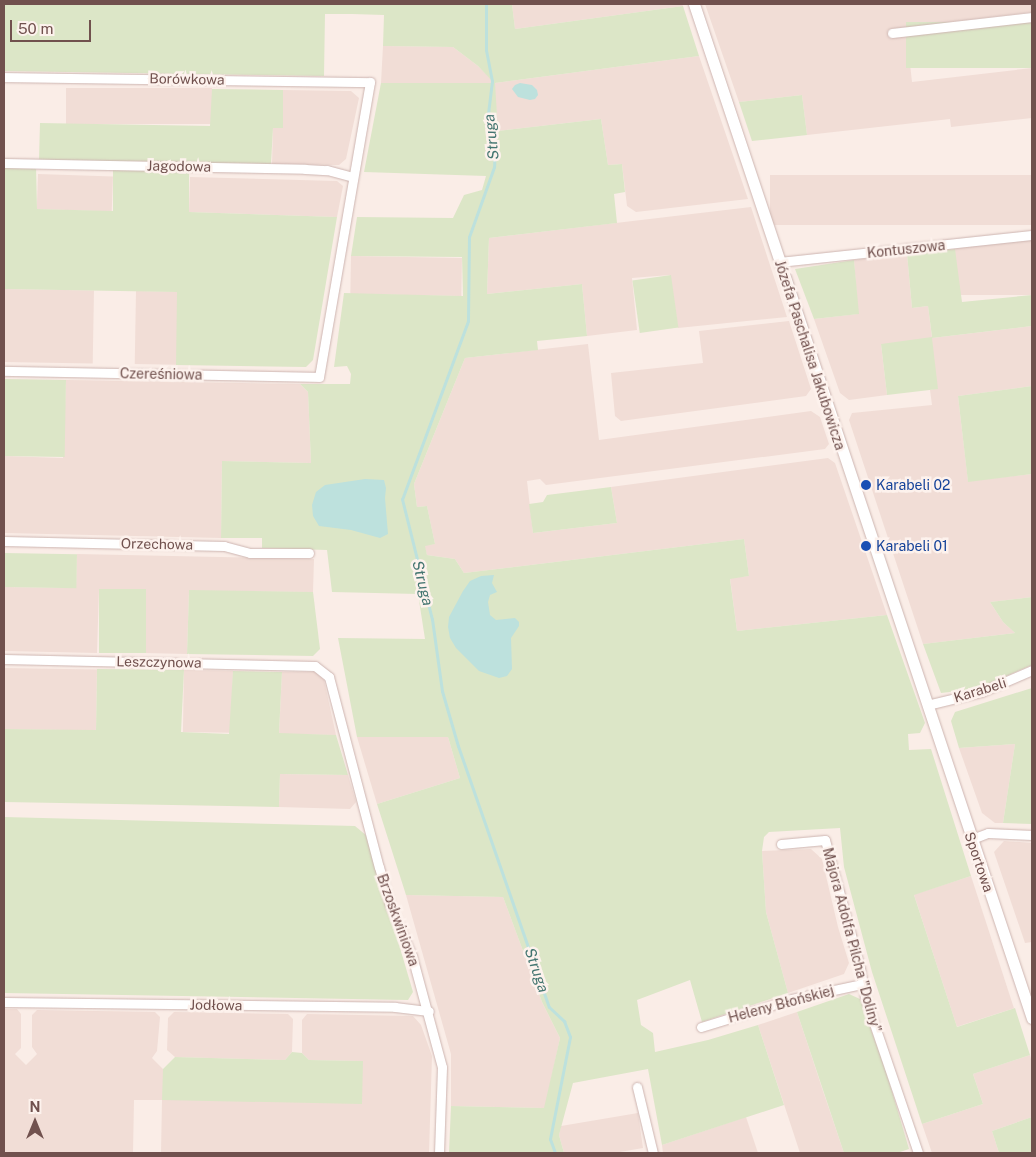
<!DOCTYPE html>
<meta charset="utf-8">
<style>
body{margin:0}
#map{position:relative;width:1036px;height:1157px;overflow:hidden;background:#faede7;font-family:"Public Sans",sans-serif}
div>[style]{position:absolute}
.residential>*{inset:0;background:#f1ddd6;transform-origin:0 0}
.green>*{inset:0;background:#dce6c7;transform-origin:0 0}
.water>*{inset:0;background:#bde1dd}
.stream>*{height:3px;margin:-1.5px;padding:0 1.5px;transform-origin:1.5px;border-radius:1.5px;background:#bde1dd}
.roads{filter:drop-shadow(0 0 1px #cdb5b1) drop-shadow(0 0 1px #cdb5b1)}
.minor>*{height:9px;margin:-4.5px;padding:0 4.5px;transform-origin:4.5px;border-radius:4.5px;background:#fff}
.tertiary>*{height:11px;margin:-5.5px;padding:0 5.5px;transform-origin:5.5px;border-radius:5.5px;background:#fff}
.dots>*{width:14px;height:14px;translate:-50% -50%;box-sizing:border-box;border:2px solid #fdf2ed;border-radius:50%}
span{translate:-50% -50%;white-space:nowrap;text-align:center;line-height:1.15;-webkit-text-stroke:5px #fdf2ed;paint-order:stroke}
.street-label{font-size:14px;color:#71514e}
.transit-label{font-size:14px;color:#164399}
.left{translate:0 -50%;text-align:left}
.water-label{font-size:15px;color:#437570;font-style:italic}
.frame{position:absolute;inset:0;border:5px solid #71514e;pointer-events:none}
.north{position:absolute;left:10px;top:1097px;width:50px;height:50px;-webkit-text-stroke:4px #fdf2ed;paint-order:stroke;rotate:0deg;font-size:14px;font-weight:700;line-height:20px;text-align:center;color:#71514e}
.north::after{content:'';display:block;margin:auto;width:18px;height:22px;background:#71514e;clip-path:polygon(50% 0,100% 100%,50% 72%,0 100%)}
.scale{position:absolute;left:10px;top:20px;width:81px;height:22px;box-sizing:border-box;border:2px solid #71514e;border-top:0;padding-left:6px;font-size:15px;line-height:18px;white-space:nowrap;color:#71514e;-webkit-text-stroke:4px #fdf2ed;paint-order:stroke}
</style>
<div id="map">
<div class="residential">
<i style="clip-path:polygon(512px 4px,682px 4px,683px 6px,515px 29px)"></i>
<i style="clip-path:polygon(705px 4px,1032px 4px,1032px 12px,890px 29px,890px 38px,907px 36px,912px 82px,1032px 68px,1032px 118px,951px 127px,950px 119px,807px 135px,802px 95px,739px 102px)"></i>
<i style="clip-path:polygon(383px 46px,453px 47px,478px 66px,495px 83px,699px 56px,748px 199px,636px 212px,627px 206px,622px 164px,608px 165px,601px 119px,498px 131px,494px 83px,381px 83px)"></i>
<i style="left:66px;top:88px;width:146px;height:36px"></i>
<i style="clip-path:polygon(283px 90px,351px 91px,359px 98px,346px 159px,339px 165px,272px 164px,273px 127px,283px 127px)"></i>
<i style="left:38px;top:174px;width:75px;height:35px;rotate:2deg"></i>
<i style="left:1032px;top:175px;width:50px;height:262px;rotate:90deg"></i>
<i style="clip-path:polygon(190px 177px,337px 181px,343px 186px,337px 217px,189px 212px)"></i>
<i style="clip-path:polygon(751px 207px,787px 317px,678px 328px,670px 275px,632px 278px,637px 330px,587px 336px,582px 284px,487px 294px,489px 238px)"></i>
<i style="left:1032px;top:240px;width:55px;height:78px;rotate:90deg"></i>
<i style="clip-path:polygon(907px 254px,912px 308px,928px 306px,932px 338px,1032px 326px,1032px 386px,958px 396px,968px 481px,1032px 474px,1032px 597px,990px 602px,1003px 622px,1015px 633px,923px 644px,849px 420px,852px 413px,932px 405px,930px 390px,938px 388px,881px 344px,887px 395px,849px 400px,840px 393px,814px 319px,858px 314px,854px 260px)"></i>
<i style="left:351px;top:256px;width:111px;height:38px;rotate:1deg"></i>
<i style="left:4px;top:289px;width:90px;height:73px;rotate:1deg"></i>
<i style="left:136px;top:291px;width:42px;height:73px;rotate:1deg"></i>
<i style="clip-path:polygon(789px 321px,811px 389px,806px 396px,621px 421px,615px 416px,611px 373px,703px 363px,699px 331px)"></i>
<i style="clip-path:polygon(588px 344px,599px 440px,811px 411px,820px 417px,829px 444px,825px 449px,546px 485px,540px 479px,527px 481px,533px 533px,617px 523px,611px 487px,828px 458px,835px 463px,887px 615px,737px 631px,730px 578px,749px 576px,744px 539px,464px 573px,455px 559px,427px 555px,424px 545px,435px 544px,427px 506px,417px 507px,414px 484px,465px 358px)"></i>
<i style="clip-path:polygon(66px 380px,300px 384px,308px 392px,311px 463px,222px 461px,221px 538px,4px 533px,4px 456px,63px 458px)"></i>
<i style="clip-path:polygon(77px 554px,314px 559px,313px 592px,189px 591px,187px 654px,145px 653px,146px 589px,99px 589px,97px 653px,4px 651px,4px 587px,76px 588px)"></i>
<i style="left:4px;top:668px;width:93px;height:61px;rotate:1deg"></i>
<i style="left:184px;top:670px;width:49px;height:62px;rotate:1deg"></i>
<i style="clip-path:polygon(282px 672px,316px 672px,324px 680px,336px 735px,279px 734px)"></i>
<i style="clip-path:polygon(357px 737px,448px 737px,460px 778px,377px 804px)"></i>
<i style="clip-path:polygon(1015px 744px,1003px 823px,995px 823px,982px 813px,959px 748px)"></i>
<i style="clip-path:polygon(280px 774px,348px 775px,356px 802px,350px 809px,279px 807px)"></i>
<i style="clip-path:polygon(1004px 841px,1032px 843px,1032px 942px,1025px 943px,994px 852px)"></i>
<i style="clip-path:polygon(811px 849px,822px 859px,838px 927px,849px 963px,844px 974px,788px 993px,766px 912px,762px 851px)"></i>
<i style="left:971px;top:876px;width:139px;height:60px;rotate:72deg"></i>
<i style="clip-path:polygon(406px 895px,503px 897px,542px 1002px,560px 1038px,545px 1108px,451px 1106px,451px 1054px)"></i>
<i style="clip-path:polygon(4px 1009px,17px 1009px,21px 1014px,21px 1048px,15px 1054px,26px 1065px,37px 1054px,32px 1047px,32px 1015px,37px 1010px,155px 1012px,160px 1017px,157px 1051px,152px 1058px,163px 1069px,163px 1100px,363px 1061px,309px 1060px,302px 1053px,302px 1020px,307px 1014px,413px 1016px,421px 1025px,432px 1056px,429px 1153px,161px 1153px,162px 1100px,134px 1100px,133px 1153px,4px 1153px)"></i>
<i style="clip-path:polygon(174px 1012px,288px 1014px,293px 1019px,292px 1052px,285px 1060px,175px 1057px,167px 1050px,168px 1018px)"></i>
<i style="clip-path:polygon(797px 1012px,823px 1091px,844px 1153px,800px 1153px,758px 1025px)"></i>
<i style="clip-path:polygon(1030px 1055px,1032px 1063px,1032px 1117px,992px 1131px,999px 1153px,932px 1153px,922px 1124px,983px 1104px,973px 1074px)"></i>
<i style="clip-path:polygon(638px 1113px,643px 1148px,614px 1153px,564px 1153px,559px 1135px,561px 1126px)"></i>
<i style="clip-path:polygon(746px 1117px,758px 1153px,663px 1153px,662px 1145px)"></i>
</div>
<div class="green">
<i style="clip-path:polygon(4px 4px,512px 4px,515px 29px,683px 6px,699px 56px,495px 83px,498px 131px,601px 119px,608px 165px,622px 164px,625px 192px,614px 194px,617px 223px,489px 238px,487px 294px,582px 284px,587px 336px,537px 341px,538px 350px,465px 358px,414px 484px,417px 507px,427px 506px,435px 544px,425px 546px,427px 555px,455px 559px,464px 573px,744px 539px,749px 576px,730px 579px,737px 631px,887px 615px,925px 723px,920px 733px,908px 734px,909px 750px,931px 749px,971px 876px,914px 895px,957px 1027px,1015px 1008px,1030px 1055px,973px 1074px,983px 1104px,922px 1124px,872px 972px,844px 867px,840px 828px,769px 832px,764px 837px,762px 851px,766px 912px,788px 993px,702px 1022px,690px 980px,637px 1000px,641px 1025px,653px 1033px,655px 1052px,708px 1040px,758px 1025px,784px 1105px,662px 1145px,648px 1069px,573px 1083px,559px 1135px,564px 1153px,449px 1153px,451px 1106px,544px 1108px,560px 1038px,542px 1002px,503px 897px,406px 895px,377px 804px,460px 778px,448px 737px,357px 737px,338px 638px,425px 639px,418px 594px,332px 592px,327px 550px,262px 548px,262px 538px,221px 538px,222px 461px,311px 463px,308px 392px,300px 384px,350px 384px,351px 374px,347px 366px,334px 367px,344px 293px,463px 296px,462px 257px,351px 256px,357px 217px,453px 218px,464px 195px,482px 190px,486px 176px,364px 172px,381px 83px,494px 83px,478px 66px,453px 47px,383px 46px,384px 15px,352px 14px,325px 14px,324px 76px,4px 71px)"></i>
<i style="left:1032px;top:22px;width:46px;height:126px;rotate:90deg"></i>
<i style="clip-path:polygon(212px 89px,283px 90px,283px 128px,273px 128px,271px 164px,39px 160px,40px 123px,210px 126px)"></i>
<i style="clip-path:polygon(802px 95px,807px 135px,752px 141px,739px 102px)"></i>
<i style="clip-path:polygon(4px 166px,36px 166px,37px 209px,113px 211px,113px 169px,189px 170px,189px 212px,337px 217px,313px 360px,306px 367px,176px 365px,177px 292px,4px 289px)"></i>
<i style="clip-path:polygon(955px 249px,962px 302px,1032px 295px,1032px 326px,932px 338px,938px 389px,887px 395px,881px 344px,932px 337px,928px 306px,912px 308px,907px 254px)"></i>
<i style="clip-path:polygon(854px 260px,859px 314px,814px 319px,795px 269px)"></i>
<i style="left:671px;top:275px;width:53px;height:39px;rotate:82deg"></i>
<i style="left:4px;top:379px;width:62px;height:77px;rotate:1deg"></i>
<i style="clip-path:polygon(1032px 386px,1032px 474px,968px 482px,958px 396px)"></i>
<i style="clip-path:polygon(611px 487px,617px 523px,533px 533px,529px 504px,543px 502px,547px 495px)"></i>
<i style="left:4px;top:553px;width:73px;height:34px;rotate:1deg"></i>
<i style="left:99px;top:589px;width:47px;height:64px"></i>
<i style="clip-path:polygon(189px 590px,313px 592px,320px 649px,313px 656px,187px 654px)"></i>
<i style="clip-path:polygon(1032px 597px,1032px 665px,976px 689px,941px 693px,923px 644px,1015px 633px,1003px 622px,990px 602px)"></i>
<i style="clip-path:polygon(97px 669px,184px 670px,181px 732px,229px 734px,233px 671px,282px 672px,279px 733px,336px 735px,348px 775px,280px 774px,279px 807px,4px 802px,4px 729px,96px 730px)"></i>
<i style="clip-path:polygon(1032px 688px,1032px 824px,1003px 823px,1015px 744px,959px 748px,951px 721px,955px 712px)"></i>
<i style="clip-path:polygon(4px 817px,355px 826px,367px 836px,413px 992px,408px 1000px,4px 993px)"></i>
<i style="clip-path:polygon(849px 994px,860px 999px,886px 1071px,909px 1149px,897px 1153px,844px 1153px,797px 1012px)"></i>
<i style="clip-path:polygon(292px 1052px,302px 1053px,309px 1060px,363px 1061px,362px 1104px,162px 1100px,163px 1069px,175px 1057px,285px 1060px)"></i>
<i style="clip-path:polygon(1032px 1117px,1032px 1153px,999px 1153px,992px 1131px)"></i>
</div>
<div class="water">
<i style="clip-path:polygon(520px 83px,532px 85px,537px 90px,538px 95px,535px 99px,530px 100px,518px 97px,512px 89px,515px 85px)"></i>
<i style="clip-path:polygon(365px 479px,384px 480px,386px 488px,385px 498px,388px 534px,380px 538px,351px 530px,319px 526px,313px 516px,312px 505px,316px 492px,325px 485px)"></i>
<i style="clip-path:polygon(494px 575px,492px 583px,497px 592px,490px 595px,488px 602px,490px 615px,496px 620px,515px 618px,519px 622px,519px 626px,511px 638px,512px 669px,507px 676px,499px 678px,479px 671px,456px 648px,450px 638px,448px 627px,449px 617px,463px 591px,470px 581px,481px 576px)"></i>
</div>
<div class="stream">
<i style="left:486px;top:4px;width:46px;rotate:90deg"></i>
<i style="left:486px;top:50px;width:32px;rotate:79deg"></i>
<i style="left:492px;top:81px;width:32px;rotate:97deg"></i>
<i style="left:488px;top:113px;width:29px;rotate:76deg"></i>
<i style="left:495px;top:141px;width:26px;rotate:92deg"></i>
<i style="left:494px;top:167px;width:74px;rotate:109.7deg"></i>
<i style="left:469px;top:237px;width:84px;rotate:90.7deg"></i>
<i style="left:468px;top:321px;width:190px;rotate:110.3deg"></i>
<i style="left:402px;top:499px;width:124px;rotate:76deg"></i>
<i style="left:432px;top:619px;width:73px;rotate:82.1deg"></i>
<i style="left:442px;top:691px;width:57px;rotate:73.8deg"></i>
<i style="left:458px;top:746px;width:276px;rotate:70.8deg"></i>
<i style="left:549px;top:1007px;width:21px;rotate:43deg"></i>
<i style="left:564px;top:1021px;width:17px;rotate:69deg"></i>
<i style="left:570px;top:1037px;width:104px;rotate:101.1deg"></i>
<i style="left:550px;top:1139px;width:15px;rotate:70deg"></i>
</div>
<div class="roads">
<div class="minor">
<i style="left:892px;top:33px;width:141px;rotate:-6.5deg"></i>
<i style="left:4px;top:77px;width:366px;rotate:0.8deg"></i>
<i style="left:370px;top:82px;width:299px;rotate:99.8deg"></i>
<i style="left:319px;top:377px;width:315px;rotate:-178.9deg"></i>
<i style="left:4px;top:163px;width:301px;rotate:1.1deg"></i>
<i style="left:305px;top:169px;width:22px;rotate:3deg"></i>
<i style="left:327px;top:170px;width:27px;rotate:15deg"></i>
<i style="left:779px;top:262px;width:254px;rotate:-6.1deg"></i>
<i style="left:4px;top:541px;width:220px;rotate:1.3deg"></i>
<i style="left:224px;top:546px;width:27px;rotate:15deg"></i>
<i style="left:250px;top:553px;width:59px"></i>
<i style="left:4px;top:659px;width:311px;rotate:1.3deg"></i>
<i style="left:315px;top:666px;width:18px;rotate:38deg"></i>
<i style="left:329px;top:677px;width:196px;rotate:75.3deg"></i>
<i style="left:379px;top:867px;width:40px;rotate:74deg"></i>
<i style="left:390px;top:905px;width:56px;rotate:66.7deg"></i>
<i style="left:412px;top:956px;width:115px;rotate:74.9deg"></i>
<i style="left:442px;top:1067px;width:86px;rotate:92deg"></i>
<i style="left:927px;top:705px;width:56px;rotate:-13.5deg"></i>
<i style="left:981px;top:692px;width:56px;rotate:-23.3deg"></i>
<i style="left:972px;top:839px;width:17px;rotate:-21deg"></i>
<i style="left:988px;top:833px;width:44px;rotate:2.6deg"></i>
<i style="left:781px;top:844px;width:44px;rotate:-5.2deg"></i>
<i style="left:825px;top:840px;width:133px;rotate:74.7deg"></i>
<i style="left:860px;top:968px;width:29px;rotate:80deg"></i>
<i style="left:865px;top:997px;width:165px;rotate:71.2deg"></i>
<i style="left:4px;top:1002px;width:391px;rotate:0.7deg"></i>
<i style="left:395px;top:1007px;width:34px;rotate:7deg"></i>
<i style="left:701px;top:1027px;width:95px;rotate:-17.1deg"></i>
<i style="left:792px;top:999px;width:72px;rotate:-12.1deg"></i>
<i style="left:637px;top:1087px;width:68px;rotate:76.4deg"></i>
</div>
<div class="tertiary">
<i style="left:694px;top:4px;width:1069px;rotate:71.57deg"></i>
</div>
</div>
<div class="dots">
<i style="left:866px;top:485px;background:#1a4fb4"></i>
<i style="left:866px;top:546px;background:#1a4fb4"></i>
</div>
<div class="street-label">
<span style="left:187px;top:79px;rotate:1deg">Borówkowa</span>
<span style="left:179px;top:166px;rotate:1deg">Jagodowa</span>
<span style="left:906px;top:249px;rotate:-6deg">Kontuszowa</span>
<span style="left:810px;top:355px;rotate:72deg">Józefa Paschalisa Jakubowicza</span>
<span style="left:161px;top:374px;rotate:1deg">Czereśniowa</span>
<span style="left:157px;top:544px;rotate:1deg">Orzechowa</span>
<span style="left:159px;top:662px;rotate:1deg">Leszczynowa</span>
<span style="left:980px;top:690px;rotate:-17deg">Karabeli</span>
<span style="left:979px;top:862px;rotate:71deg">Sportowa</span>
<span style="left:398px;top:920px;rotate:70deg">Brzoskwiniowa</span>
<span style="left:852px;top:940px;rotate:75deg">Majora Adolfa Pilcha "Doliny"</span>
<span style="left:781px;top:1004px;rotate:-15deg">Heleny Błońskiej</span>
<span style="left:216px;top:1005px;rotate:1deg">Jodłowa</span>
</div>
<div class="transit-label">
<span class="left" style="left:876px;top:485px">Karabeli 02</span>
<span class="left" style="left:876px;top:546px">Karabeli 01</span>
</div>
<div class="water-label">
<span style="left:491px;top:137px;rotate:-96deg">Struga</span>
<span style="left:423px;top:583px;rotate:76deg">Struga</span>
<span style="left:537px;top:970px;rotate:71deg">Struga</span>
</div>
<div class="frame"></div>
<div class="north">N</div>
<div class="scale">50 m</div>
</div>
